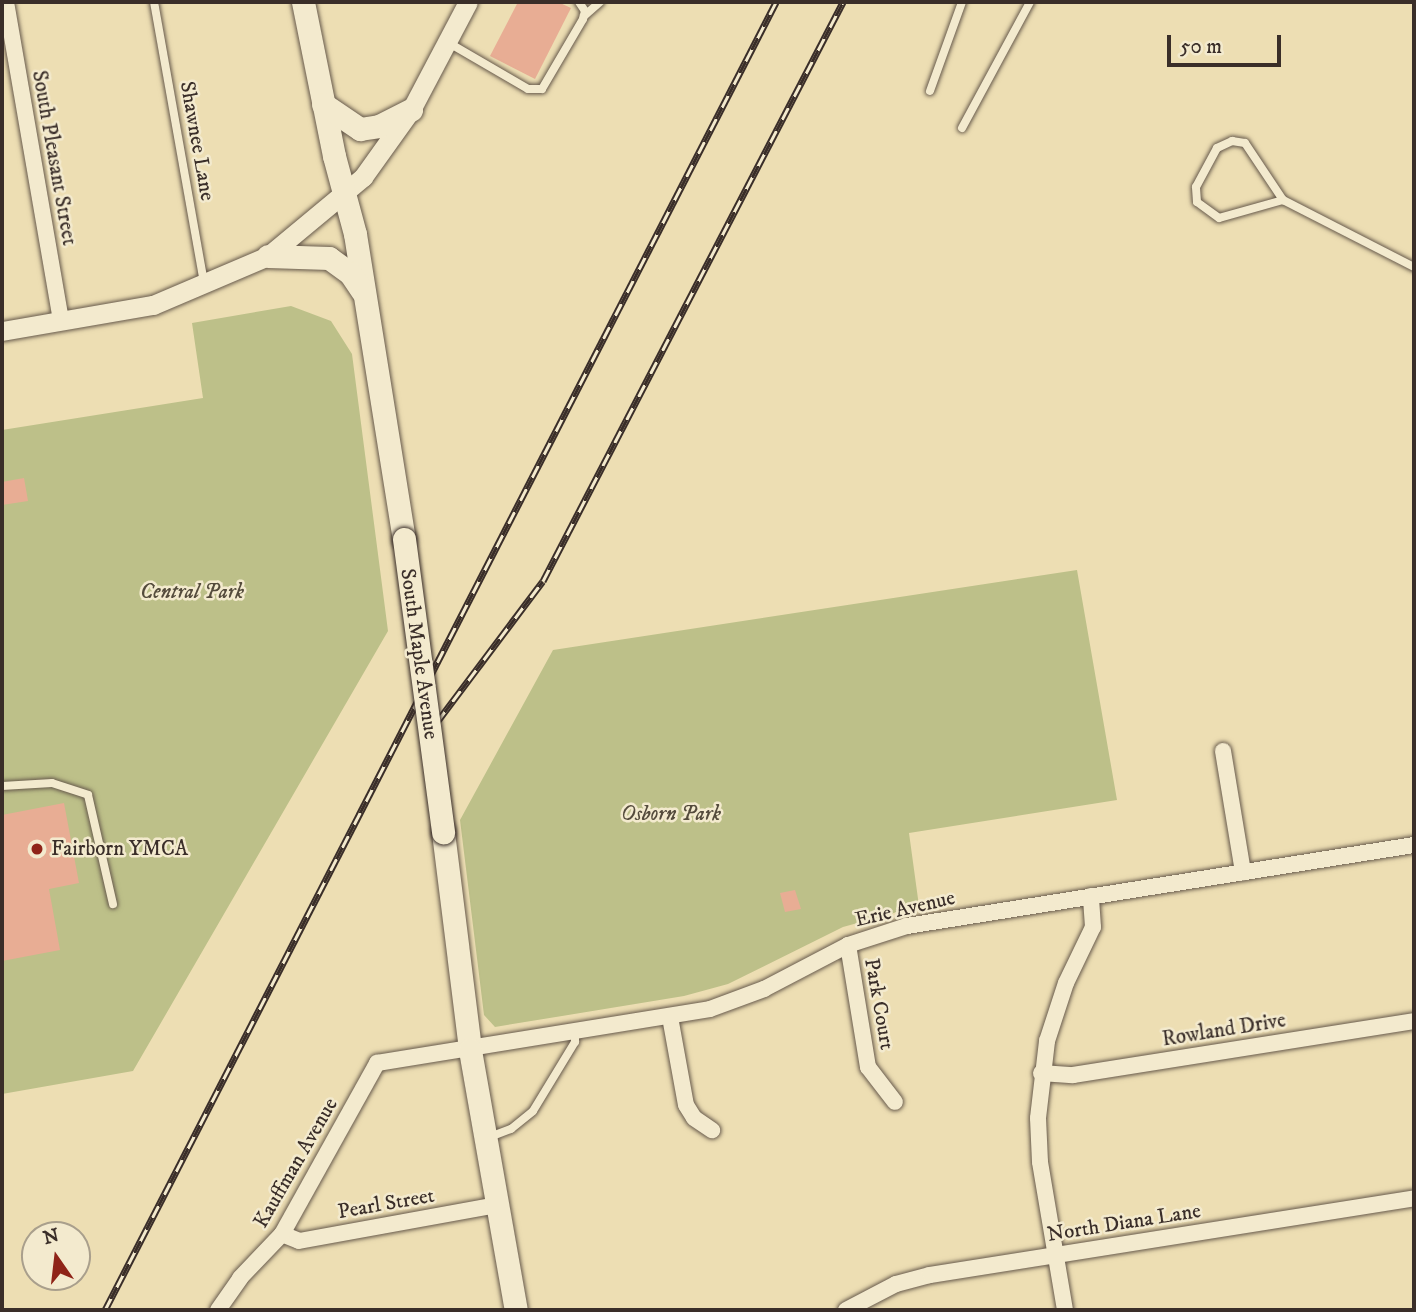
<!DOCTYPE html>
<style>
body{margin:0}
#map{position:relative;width:1416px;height:1312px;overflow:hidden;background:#eddeb3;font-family:"IM FELL DW Pica",serif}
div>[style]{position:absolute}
.green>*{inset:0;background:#bdc089}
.building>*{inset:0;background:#e8ad94}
.roads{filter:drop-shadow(0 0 2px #675a4c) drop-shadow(0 0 2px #675a4c)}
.service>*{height:8px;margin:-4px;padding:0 4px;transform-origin:4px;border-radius:4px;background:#f3eace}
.minor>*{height:16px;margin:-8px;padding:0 8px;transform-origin:8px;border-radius:8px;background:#f3eace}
.tertiary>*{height:19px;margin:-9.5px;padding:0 9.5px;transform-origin:9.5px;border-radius:9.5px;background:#f3eace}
.secondary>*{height:23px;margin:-11.5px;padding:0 11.5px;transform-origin:11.5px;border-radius:11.5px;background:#f3eace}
.rail>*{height:7px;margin-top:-3.5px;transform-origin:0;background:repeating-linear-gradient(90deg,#f3eace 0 13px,#3a2e29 0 26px);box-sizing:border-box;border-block:2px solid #3a2e29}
.bridges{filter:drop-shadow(0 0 2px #3a2e29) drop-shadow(0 0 2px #3a2e29)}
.secondary-bridge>*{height:23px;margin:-11.5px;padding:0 11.5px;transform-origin:11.5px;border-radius:11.5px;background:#f3eace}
.dots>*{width:19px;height:19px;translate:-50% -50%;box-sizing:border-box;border:4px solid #f3eace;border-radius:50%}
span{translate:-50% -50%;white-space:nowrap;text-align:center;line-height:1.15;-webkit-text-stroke:5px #f3eace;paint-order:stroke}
.street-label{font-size:21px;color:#3a2e29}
.park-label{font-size:21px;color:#544b3c;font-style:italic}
.poi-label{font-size:21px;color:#3a2e29}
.left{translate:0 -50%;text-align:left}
.frame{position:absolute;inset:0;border:4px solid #3a2e29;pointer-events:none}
.north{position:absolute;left:21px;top:1221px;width:70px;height:70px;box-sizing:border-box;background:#f3eace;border:2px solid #a99f8c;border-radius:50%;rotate:346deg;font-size:19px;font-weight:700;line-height:28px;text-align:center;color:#3a2e29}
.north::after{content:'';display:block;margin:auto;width:24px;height:32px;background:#8f2418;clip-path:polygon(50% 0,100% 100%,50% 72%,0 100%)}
.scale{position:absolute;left:1167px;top:35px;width:114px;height:32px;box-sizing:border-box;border:4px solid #3a2e29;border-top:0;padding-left:9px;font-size:21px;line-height:24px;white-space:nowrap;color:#3a2e29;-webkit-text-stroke:5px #f3eace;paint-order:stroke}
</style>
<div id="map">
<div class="green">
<i style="clip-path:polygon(291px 306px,331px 321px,352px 354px,388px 631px,133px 1071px,2px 1094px,2px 430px,203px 398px,192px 323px)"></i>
<i style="clip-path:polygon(1077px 570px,1117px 800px,909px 833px,919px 906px,843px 927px,728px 984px,684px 996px,495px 1027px,484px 1015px,460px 820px,553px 650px)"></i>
</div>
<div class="building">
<i style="clip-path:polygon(518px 2px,558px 2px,571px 8px,535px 79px,490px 56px)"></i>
<i style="clip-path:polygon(24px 478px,28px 501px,2px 505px,2px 482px)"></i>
<i style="clip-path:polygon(64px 803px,79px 883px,49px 889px,60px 950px,2px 961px,2px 815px)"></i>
<i style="clip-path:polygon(795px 890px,801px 909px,785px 912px,780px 893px)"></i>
</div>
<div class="roads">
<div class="service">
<i style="left:154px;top:2px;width:286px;rotate:79.9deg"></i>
<i style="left:584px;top:16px;width:21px;rotate:-41deg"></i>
<i style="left:449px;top:43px;width:91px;rotate:30.2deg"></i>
<i style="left:528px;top:89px;width:14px"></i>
<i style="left:542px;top:89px;width:81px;rotate:-59.6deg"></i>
<i style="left:583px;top:19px;width:8px;rotate:-76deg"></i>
<i style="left:585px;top:11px;width:11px;rotate:-124deg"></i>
<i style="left:930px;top:91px;width:95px;rotate:-70.2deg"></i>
<i style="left:962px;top:128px;width:143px;rotate:-61.6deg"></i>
<i style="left:1283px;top:200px;width:66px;rotate:164.3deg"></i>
<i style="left:1219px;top:218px;width:27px;rotate:-144deg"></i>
<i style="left:1197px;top:202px;width:15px;rotate:-94deg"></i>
<i style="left:1196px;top:187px;width:44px;rotate:-61.7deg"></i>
<i style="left:1217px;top:148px;width:17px;rotate:-25deg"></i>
<i style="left:1232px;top:141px;width:13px;rotate:9deg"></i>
<i style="left:1245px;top:143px;width:69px;rotate:56.3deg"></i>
<i style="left:1283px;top:200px;width:147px;rotate:27.1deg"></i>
<i style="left:2px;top:786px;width:50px;rotate:-3.4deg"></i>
<i style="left:52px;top:783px;width:38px;rotate:18deg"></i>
<i style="left:88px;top:795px;width:112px;rotate:77.1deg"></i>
<i style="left:487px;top:1138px;width:26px;rotate:-21deg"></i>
<i style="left:511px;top:1129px;width:28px;rotate:-39deg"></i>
<i style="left:533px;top:1111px;width:81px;rotate:-58.7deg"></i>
<i style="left:575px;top:1042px;width:11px;rotate:-90deg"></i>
</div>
<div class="minor">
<i style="left:6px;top:2px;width:324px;rotate:80.2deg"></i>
<i style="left:1223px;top:751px;width:123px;rotate:80.6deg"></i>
<i style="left:848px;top:945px;width:124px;rotate:80.7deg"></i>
<i style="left:868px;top:1067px;width:44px;rotate:52.4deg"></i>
<i style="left:670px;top:1017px;width:89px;rotate:79.7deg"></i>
<i style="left:686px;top:1105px;width:15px;rotate:58deg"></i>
<i style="left:694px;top:1118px;width:22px;rotate:34deg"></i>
<i style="left:1041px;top:1073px;width:32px;rotate:4deg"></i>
<i style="left:1073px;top:1075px;width:345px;rotate:-9deg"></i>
<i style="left:282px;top:1234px;width:18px;rotate:22deg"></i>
<i style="left:299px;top:1241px;width:202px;rotate:-10.3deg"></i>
<i style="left:218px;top:1310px;width:39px;rotate:-55deg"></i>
<i style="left:240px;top:1278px;width:61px;rotate:-46.3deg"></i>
<i style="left:282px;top:1234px;width:196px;rotate:-60.9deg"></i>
<i style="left:377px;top:1063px;width:337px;rotate:-9.2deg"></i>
<i style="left:710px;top:1009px;width:58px;rotate:-20.3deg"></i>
<i style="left:764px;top:989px;width:95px;rotate:-27.6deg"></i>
<i style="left:848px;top:945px;width:62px;rotate:-17.9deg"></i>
<i style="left:907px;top:926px;width:513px;rotate:-9.08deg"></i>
<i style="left:846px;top:1310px;width:56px;rotate:-27.5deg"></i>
<i style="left:896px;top:1284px;width:35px;rotate:-15deg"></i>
<i style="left:930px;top:1275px;width:490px;rotate:-9deg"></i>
<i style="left:1065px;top:1310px;width:150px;rotate:-99.6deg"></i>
<i style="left:1040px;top:1162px;width:44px;rotate:-92.6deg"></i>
<i style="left:1038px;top:1118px;width:78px;rotate:-83.3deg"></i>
<i style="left:1047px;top:1041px;width:61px;rotate:-71.9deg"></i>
<i style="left:1066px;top:983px;width:62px;rotate:-64.3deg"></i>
<i style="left:1093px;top:927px;width:31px;rotate:-94deg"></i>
</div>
<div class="tertiary">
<i style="left:2px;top:331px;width:153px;rotate:-9.8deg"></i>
<i style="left:153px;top:305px;width:125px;rotate:-23.1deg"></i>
<i style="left:268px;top:256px;width:124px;rotate:-39.7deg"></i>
<i style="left:363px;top:177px;width:82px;rotate:-54.4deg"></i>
<i style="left:411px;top:110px;width:122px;rotate:-62.2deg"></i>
</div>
<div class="secondary">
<i style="left:303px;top:2px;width:157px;rotate:78.6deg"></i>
<i style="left:334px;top:156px;width:81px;rotate:74.9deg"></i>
<i style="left:355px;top:234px;width:309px;rotate:80.9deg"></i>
<i style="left:323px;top:104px;width:45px;rotate:34deg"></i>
<i style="left:360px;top:129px;width:19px;rotate:-9deg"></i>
<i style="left:379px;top:126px;width:36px;rotate:-27deg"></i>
<i style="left:268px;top:256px;width:61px;rotate:1.9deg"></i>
<i style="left:329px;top:258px;width:26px;rotate:36deg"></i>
<i style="left:350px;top:273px;width:22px;rotate:56deg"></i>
<i style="left:443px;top:832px;width:220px;rotate:82.9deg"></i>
<i style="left:470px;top:1050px;width:264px;rotate:80deg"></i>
</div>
</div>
<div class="rail">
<i style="left:437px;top:722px;width:176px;rotate:-53.1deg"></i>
<i style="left:543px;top:581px;width:652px;rotate:-62.61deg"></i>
<i style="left:105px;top:1310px;width:1470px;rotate:-62.84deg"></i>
</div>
<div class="bridges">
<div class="secondary-bridge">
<i style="left:404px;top:539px;width:296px;rotate:82.4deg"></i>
</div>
</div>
<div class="dots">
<i style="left:37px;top:849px;background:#8f2418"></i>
</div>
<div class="street-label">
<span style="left:197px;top:141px;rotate:80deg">Shawnee Lane</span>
<span style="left:54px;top:158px;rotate:80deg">South Pleasant Street</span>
<span style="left:419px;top:654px;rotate:82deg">South Maple Avenue</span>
<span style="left:905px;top:909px;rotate:-13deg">Erie Avenue</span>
<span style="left:879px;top:1004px;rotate:80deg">Park Court</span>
<span style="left:1224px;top:1030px;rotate:-9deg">Rowland Drive</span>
<span style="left:296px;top:1163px;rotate:-60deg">Kauffman Avenue</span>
<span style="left:386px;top:1204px;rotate:-10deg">Pearl Street</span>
<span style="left:1124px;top:1223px;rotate:-9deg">North Diana Lane</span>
</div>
<div class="park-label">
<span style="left:192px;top:592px">Central Park</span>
<span style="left:671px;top:814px">Osborn Park</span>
</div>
<div class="poi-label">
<span class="left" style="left:51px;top:849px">Fairborn YMCA</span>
</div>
<div class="frame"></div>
<div class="north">N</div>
<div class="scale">50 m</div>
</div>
